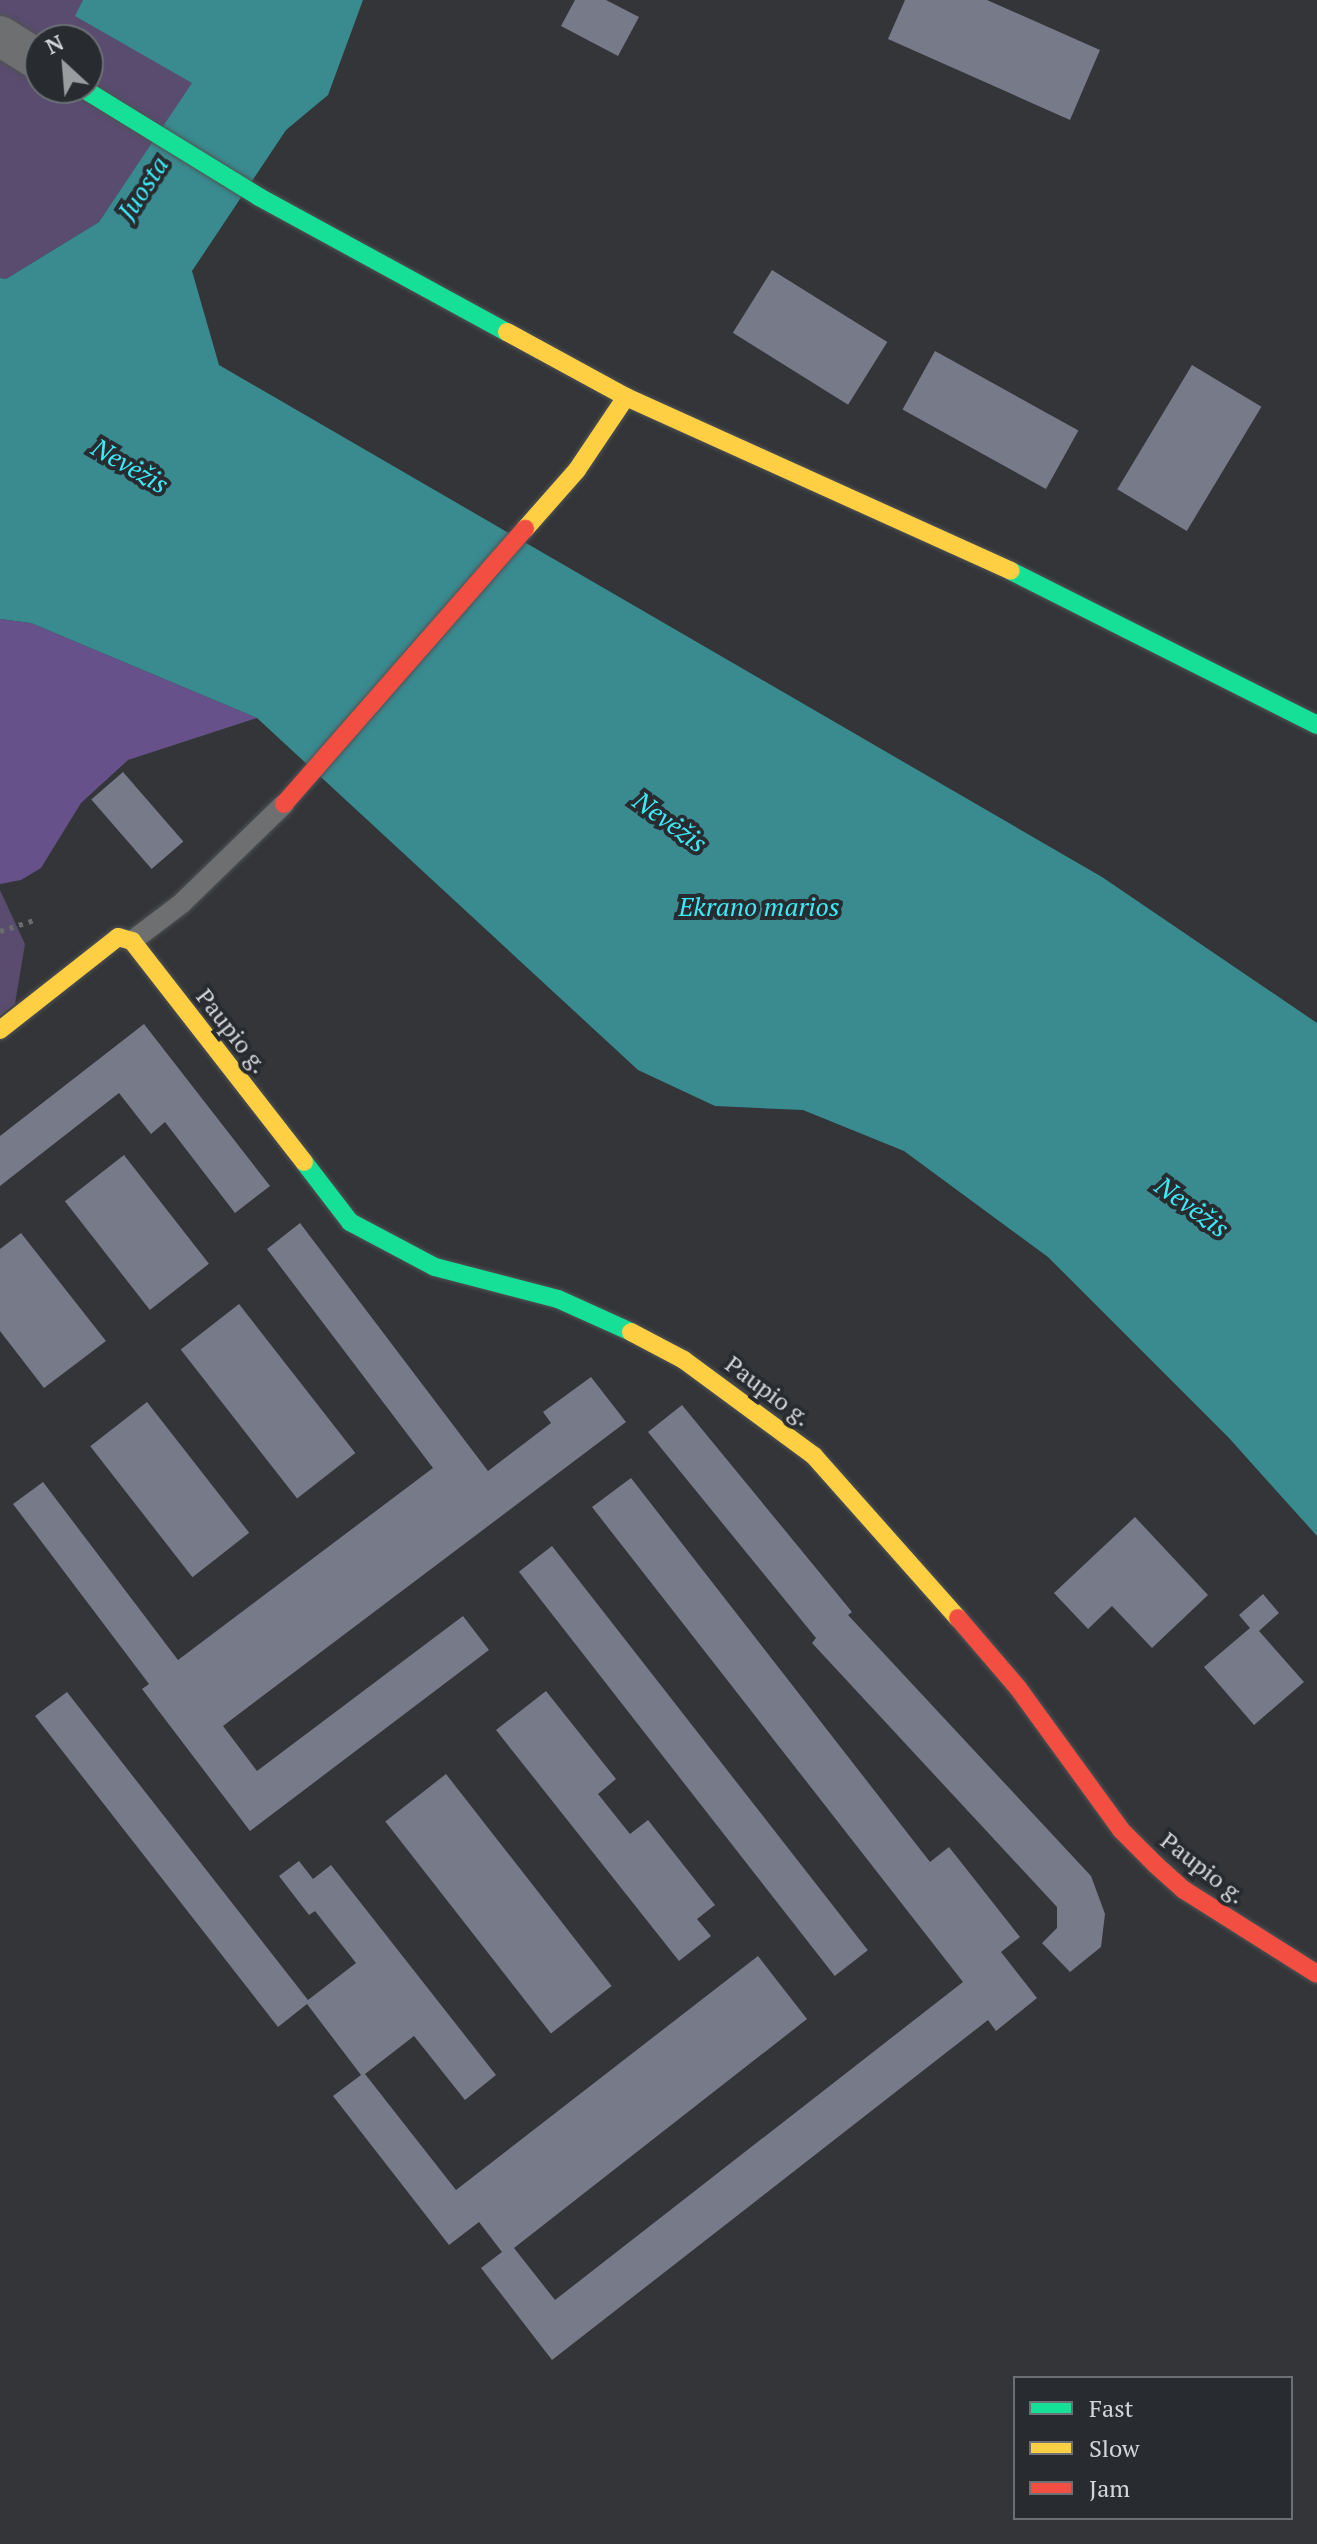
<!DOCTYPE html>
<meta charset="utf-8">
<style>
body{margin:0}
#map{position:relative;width:1317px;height:2544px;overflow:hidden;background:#333538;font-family:"PT Serif",serif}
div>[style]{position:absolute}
.green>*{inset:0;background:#594c6f}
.forest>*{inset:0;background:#67518a}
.water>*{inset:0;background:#398b90}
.building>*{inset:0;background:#777a89;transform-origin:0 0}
.path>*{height:5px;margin-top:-2.5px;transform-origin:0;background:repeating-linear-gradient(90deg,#696b6d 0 4px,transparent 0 10px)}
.roads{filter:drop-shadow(0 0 2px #4f5254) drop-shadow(0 0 2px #4f5254)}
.lane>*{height:20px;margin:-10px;padding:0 10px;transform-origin:10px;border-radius:10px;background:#6d6f71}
.street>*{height:40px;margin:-20px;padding:0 20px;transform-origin:20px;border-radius:20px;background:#6d6f71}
.fast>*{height:18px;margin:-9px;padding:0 9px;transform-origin:9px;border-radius:9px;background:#16e098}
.slow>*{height:18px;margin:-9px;padding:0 9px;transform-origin:9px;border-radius:9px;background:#ffcf43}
.jam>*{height:18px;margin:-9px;padding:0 9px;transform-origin:9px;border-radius:9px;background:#f24e42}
span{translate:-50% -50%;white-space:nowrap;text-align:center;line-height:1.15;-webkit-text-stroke:8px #282b30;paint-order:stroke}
.street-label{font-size:24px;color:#d2d5d8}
.water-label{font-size:26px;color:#3ceaf6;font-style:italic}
.legend{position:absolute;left:1013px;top:2376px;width:280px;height:144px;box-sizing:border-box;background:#282b30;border:2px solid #6c6f73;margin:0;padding:10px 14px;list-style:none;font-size:24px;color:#d2d5d8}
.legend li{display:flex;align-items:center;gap:16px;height:40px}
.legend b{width:40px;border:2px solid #6c6f73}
.north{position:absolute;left:24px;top:24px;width:80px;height:80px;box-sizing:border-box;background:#282b30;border:2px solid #6c6f73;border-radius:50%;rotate:334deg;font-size:22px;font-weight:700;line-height:32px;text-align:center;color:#d2d5d8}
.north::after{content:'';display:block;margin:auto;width:28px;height:36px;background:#9a9da0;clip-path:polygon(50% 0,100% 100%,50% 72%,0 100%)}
</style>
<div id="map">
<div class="green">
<i style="clip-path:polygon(evenodd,0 0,83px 0,76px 16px,193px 83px,99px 222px,6px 279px,0 278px,0 0,40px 40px,88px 40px,88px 88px,40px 88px,40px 40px)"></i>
<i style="clip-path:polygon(0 890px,25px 944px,15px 1004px,0 1016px)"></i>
</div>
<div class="forest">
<i style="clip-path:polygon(0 619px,31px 623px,257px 718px,128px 760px,81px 803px,41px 868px,21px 880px,0 884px)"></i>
</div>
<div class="water">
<i style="clip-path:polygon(83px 0,363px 0,328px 95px,286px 130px,192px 271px,219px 365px,1102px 877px,1317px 1023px,1317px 1536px,1229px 1438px,1048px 1257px,904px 1151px,803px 1110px,715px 1106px,638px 1070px,257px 718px,31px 623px,0 619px,0 278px,6px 279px,99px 222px,192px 83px,75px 16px)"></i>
</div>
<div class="building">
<i style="clip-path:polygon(575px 0,606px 0,639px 17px,618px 56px,561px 26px)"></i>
<i style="clip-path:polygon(905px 0,987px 0,1100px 50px,1070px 120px,888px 39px)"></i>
<i style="left:772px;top:270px;width:136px;height:74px;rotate:32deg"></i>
<i style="left:935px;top:351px;width:164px;height:67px;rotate:29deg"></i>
<i style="left:1192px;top:365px;width:81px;height:145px;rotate:31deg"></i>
<i style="left:123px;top:772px;width:92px;height:42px;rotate:49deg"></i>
<i style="clip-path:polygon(144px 1024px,270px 1186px,235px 1213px,165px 1122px,151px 1134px,119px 1093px,0 1186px,0 1136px)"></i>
<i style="left:124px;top:1155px;width:138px;height:75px;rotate:52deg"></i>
<i style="clip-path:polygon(300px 1223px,488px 1471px,551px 1423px,543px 1412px,591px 1377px,626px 1422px,223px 1726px,257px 1771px,463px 1616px,489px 1650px,250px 1831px,142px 1689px,149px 1684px,13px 1504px,43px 1482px,178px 1660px,433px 1468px,267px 1249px)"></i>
<i style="clip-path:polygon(21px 1233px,106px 1341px,44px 1388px,0 1331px,0 1249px)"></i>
<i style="left:239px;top:1304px;width:189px;height:74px;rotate:52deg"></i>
<i style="left:147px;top:1402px;width:166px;height:72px;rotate:52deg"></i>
<i style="clip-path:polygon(682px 1405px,852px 1612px,848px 1615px,1091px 1876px,1105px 1914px,1101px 1947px,1070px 1972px,1042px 1943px,1057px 1928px,1057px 1907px,812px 1643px,816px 1638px,648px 1432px)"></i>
<i style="clip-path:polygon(631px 1478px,930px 1862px,949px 1847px,1020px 1937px,1001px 1952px,1037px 1998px,996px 2031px,988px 2020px,552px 2360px,481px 2268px,502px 2252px,479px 2222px,449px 2245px,333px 2096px,361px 2075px,307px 2004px,278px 2027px,35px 1716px,67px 1692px,308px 2000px,356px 1963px,315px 1911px,309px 1915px,279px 1876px,299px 1861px,313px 1879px,331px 1865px,496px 2075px,465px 2100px,414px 2036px,365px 2074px,456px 2190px,758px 1956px,807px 2019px,514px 2248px,555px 2300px,963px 1982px,592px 1507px)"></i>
<i style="clip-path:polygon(1135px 1517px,1208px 1595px,1152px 1648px,1112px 1606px,1088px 1629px,1054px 1593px)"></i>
<i style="left:552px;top:1546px;width:513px;height:42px;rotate:52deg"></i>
<i style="clip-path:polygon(1263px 1594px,1279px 1613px,1259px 1631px,1304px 1682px,1254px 1725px,1204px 1667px,1250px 1628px,1239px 1615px)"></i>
<i style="clip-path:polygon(546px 1691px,616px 1779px,598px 1794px,630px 1834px,648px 1820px,715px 1905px,697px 1919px,711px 1936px,679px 1961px,496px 1730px)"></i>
<i style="left:446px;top:1774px;width:269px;height:77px;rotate:52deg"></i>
</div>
<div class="path">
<i style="left:0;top:931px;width:38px;rotate:-18deg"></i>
</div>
<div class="roads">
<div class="lane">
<i style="left:132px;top:941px;width:63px;rotate:-37.2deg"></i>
<i style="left:182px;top:903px;width:142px;rotate:-44.1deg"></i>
</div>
<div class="street">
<i style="left:0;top:36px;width:47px;rotate:32deg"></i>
</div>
<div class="fast">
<i style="left:82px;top:88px;width:208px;rotate:31.6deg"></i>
<i style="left:259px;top:197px;width:282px;rotate:28.6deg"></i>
<i style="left:1011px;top:571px;width:343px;rotate:26.7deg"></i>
<i style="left:304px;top:1162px;width:76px;rotate:52.5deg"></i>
<i style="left:350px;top:1222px;width:96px;rotate:27.9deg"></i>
<i style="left:435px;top:1267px;width:127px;rotate:14.6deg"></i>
<i style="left:558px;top:1299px;width:80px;rotate:24.3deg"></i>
</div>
<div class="slow">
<i style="left:507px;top:332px;width:136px;rotate:28.6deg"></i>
<i style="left:626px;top:397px;width:88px;rotate:123.9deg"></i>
<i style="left:577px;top:470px;width:79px;rotate:131.4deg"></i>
<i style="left:626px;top:397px;width:422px;rotate:24.3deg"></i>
<i style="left:0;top:1030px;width:150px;rotate:-38.2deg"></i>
<i style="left:118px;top:937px;width:15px;rotate:16deg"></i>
<i style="left:132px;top:941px;width:280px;rotate:52.1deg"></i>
<i style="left:631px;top:1332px;width:60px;rotate:27.8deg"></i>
<i style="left:684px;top:1360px;width:162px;rotate:36.4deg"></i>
<i style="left:814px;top:1456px;width:217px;rotate:48.4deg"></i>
</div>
<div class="jam">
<i style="left:284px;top:804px;width:366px;rotate:-48.8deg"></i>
<i style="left:958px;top:1618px;width:92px;rotate:49.4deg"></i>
<i style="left:1018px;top:1688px;width:175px;rotate:54deg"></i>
<i style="left:1121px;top:1830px;width:49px;rotate:45deg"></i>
<i style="left:1156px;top:1865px;width:38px;rotate:42deg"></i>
<i style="left:1184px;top:1890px;width:157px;rotate:32.3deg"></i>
</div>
</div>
<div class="street-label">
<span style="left:232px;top:1031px;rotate:52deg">Paupio g.</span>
<span style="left:768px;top:1391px;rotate:37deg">Paupio g.</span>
<span style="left:1203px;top:1868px;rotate:38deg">Paupio g.</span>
</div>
<div class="water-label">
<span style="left:143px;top:188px;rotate:-57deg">Juosta</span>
<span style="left:130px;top:466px;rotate:30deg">Nevėžis</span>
<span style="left:670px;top:822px;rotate:36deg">Nevėžis</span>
<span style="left:759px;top:907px">Ekrano marios</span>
<span style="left:1192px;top:1207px;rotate:36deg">Nevėžis</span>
</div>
<ul class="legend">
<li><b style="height:10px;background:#16e098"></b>Fast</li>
<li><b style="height:10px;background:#ffcf43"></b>Slow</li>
<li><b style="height:10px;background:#f24e42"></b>Jam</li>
</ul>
<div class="north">N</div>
</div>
